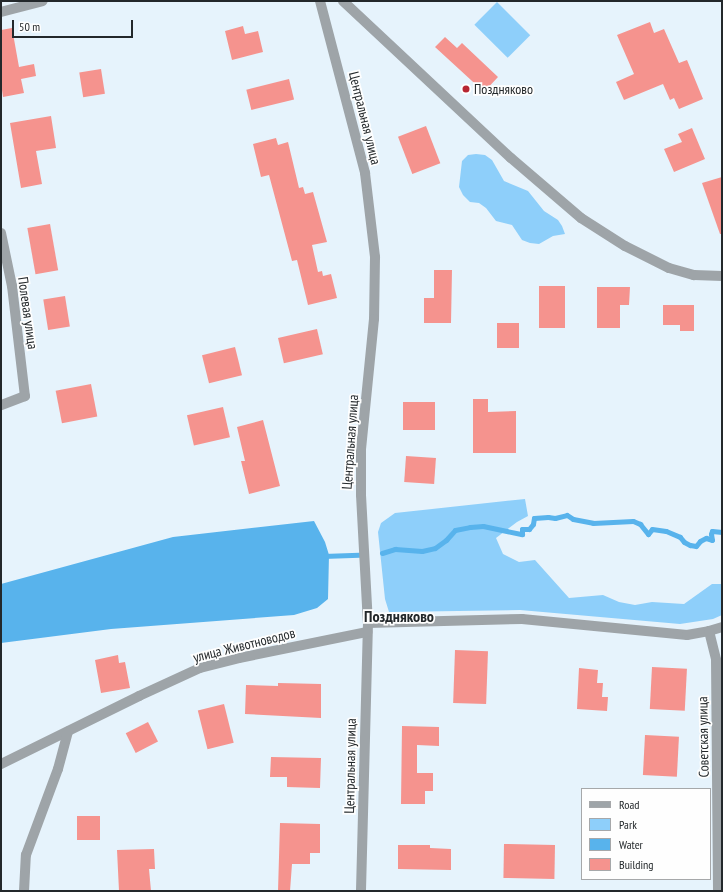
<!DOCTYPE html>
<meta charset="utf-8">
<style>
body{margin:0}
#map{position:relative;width:723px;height:892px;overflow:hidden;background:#e6f3fc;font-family:"PT Sans Narrow",sans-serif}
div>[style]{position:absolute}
.green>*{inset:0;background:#8ecffa;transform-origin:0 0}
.water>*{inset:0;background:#58b3ec}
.stream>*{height:5px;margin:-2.5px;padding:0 2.5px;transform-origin:2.5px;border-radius:2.5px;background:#58b3ec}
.building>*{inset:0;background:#f5938e;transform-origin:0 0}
.minor>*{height:10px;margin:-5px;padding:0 5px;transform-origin:5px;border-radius:5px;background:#9ea4a8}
.dots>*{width:11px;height:11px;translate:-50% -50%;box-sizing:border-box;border:2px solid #fefefe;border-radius:50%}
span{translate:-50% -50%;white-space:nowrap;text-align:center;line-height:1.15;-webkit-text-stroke:3.5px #fefefe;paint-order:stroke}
.poi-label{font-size:14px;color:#23282b}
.left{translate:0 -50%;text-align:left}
.street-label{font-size:14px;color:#23282b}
.quarter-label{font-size:16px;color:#23282b;font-weight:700}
.frame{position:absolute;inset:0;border:2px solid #23282b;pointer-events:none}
.legend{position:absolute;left:581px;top:788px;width:130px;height:92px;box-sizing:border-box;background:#fefefe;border:1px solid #a6a8aa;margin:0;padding:5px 7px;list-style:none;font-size:12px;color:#23282b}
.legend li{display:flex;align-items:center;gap:8px;height:20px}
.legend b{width:20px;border:1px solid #a6a8aa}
.scale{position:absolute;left:12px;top:20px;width:121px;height:18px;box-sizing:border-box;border:2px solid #23282b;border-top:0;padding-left:5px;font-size:12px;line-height:14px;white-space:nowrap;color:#23282b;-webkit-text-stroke:3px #fefefe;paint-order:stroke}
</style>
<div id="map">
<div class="green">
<i style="left:497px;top:2px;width:47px;height:32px;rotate:45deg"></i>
<i style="clip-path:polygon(476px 154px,485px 155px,492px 160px,504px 181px,528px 191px,544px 211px,558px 220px,562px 226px,565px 234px,553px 236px,539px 244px,530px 243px,522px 240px,512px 225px,496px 221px,486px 208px,479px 203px,470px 202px,463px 195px,459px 187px,462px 161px,468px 155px)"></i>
<i style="clip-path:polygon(525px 499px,528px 516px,517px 522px,496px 538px,503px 554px,519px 562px,535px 560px,569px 598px,603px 595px,619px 602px,635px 605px,652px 602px,684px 604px,712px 584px,722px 584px,722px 615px,713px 619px,680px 624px,520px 610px,389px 612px,385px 599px,378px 532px,381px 523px,395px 513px)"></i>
</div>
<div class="water">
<i style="clip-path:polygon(314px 521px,325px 542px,329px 555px,328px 599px,317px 608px,294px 615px,111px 629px,1px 643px,1px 584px,173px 537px)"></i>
</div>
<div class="stream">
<i style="left:382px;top:553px;width:14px;rotate:-17deg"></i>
<i style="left:395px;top:549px;width:27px;rotate:4deg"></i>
<i style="left:422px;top:551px;width:13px;rotate:-13deg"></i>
<i style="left:435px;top:548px;width:14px;rotate:-36deg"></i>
<i style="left:446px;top:540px;width:13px;rotate:-48deg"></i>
<i style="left:455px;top:530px;width:15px;rotate:-11deg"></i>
<i style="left:470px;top:527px;width:13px;rotate:-4deg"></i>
<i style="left:483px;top:526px;width:40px;rotate:12deg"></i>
<i style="left:522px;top:534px;width:5px;rotate:-90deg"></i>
<i style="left:522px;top:529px;width:7px"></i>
<i style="left:529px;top:529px;width:6px;rotate:-51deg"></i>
<i style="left:533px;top:524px;width:6px;rotate:-81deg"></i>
<i style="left:534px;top:518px;width:14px;rotate:-4deg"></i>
<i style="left:548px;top:517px;width:7px;rotate:8deg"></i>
<i style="left:555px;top:518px;width:12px;rotate:-14deg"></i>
<i style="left:567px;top:515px;width:7px;rotate:34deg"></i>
<i style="left:573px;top:519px;width:20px;rotate:11deg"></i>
<i style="left:593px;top:523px;width:40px;rotate:-2.9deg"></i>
<i style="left:633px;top:521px;width:8px;rotate:23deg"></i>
<i style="left:640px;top:524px;width:13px;rotate:51deg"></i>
<i style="left:648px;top:534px;width:6px;rotate:-51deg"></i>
<i style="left:652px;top:529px;width:14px;rotate:8deg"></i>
<i style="left:666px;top:531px;width:15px;rotate:23deg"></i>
<i style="left:680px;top:537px;width:6px;rotate:51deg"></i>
<i style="left:684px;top:542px;width:7px;rotate:27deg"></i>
<i style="left:690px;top:545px;width:6px;rotate:9deg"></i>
<i style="left:696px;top:546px;width:6px;rotate:-51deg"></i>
<i style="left:700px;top:541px;width:7px;rotate:-27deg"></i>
<i style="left:706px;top:538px;width:6px;rotate:18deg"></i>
<i style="left:712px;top:540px;width:6px;rotate:-99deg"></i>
<i style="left:711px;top:534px;width:3px;rotate:-72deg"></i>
<i style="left:712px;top:531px;width:10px;rotate:6deg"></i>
<i style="left:323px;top:556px;width:36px;rotate:-2deg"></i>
</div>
<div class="building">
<i style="clip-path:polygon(650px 22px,654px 33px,664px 29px,679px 63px,687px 60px,703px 99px,679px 109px,674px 98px,670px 100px,663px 84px,624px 100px,616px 82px,634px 74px,617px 35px)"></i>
<i style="clip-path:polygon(243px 26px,245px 34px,258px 31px,263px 52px,232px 60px,225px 31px)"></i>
<i style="clip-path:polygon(12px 28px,19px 67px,34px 64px,36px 76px,21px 79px,24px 93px,3px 97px,1px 83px,1px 30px)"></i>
<i style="clip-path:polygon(445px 37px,457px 48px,462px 43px,498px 77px,484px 92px,435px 47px)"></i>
<i style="left:101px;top:69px;width:25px;height:22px;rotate:81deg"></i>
<i style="left:289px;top:79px;width:21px;height:44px;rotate:76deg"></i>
<i style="clip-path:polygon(51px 116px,56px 148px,36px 151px,42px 184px,21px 188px,10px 123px)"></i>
<i style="left:426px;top:126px;width:40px;height:30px;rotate:69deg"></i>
<i style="clip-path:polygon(692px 128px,705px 159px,674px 172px,664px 149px,682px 142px,678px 134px)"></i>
<i style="clip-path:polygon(276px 138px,278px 145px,288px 142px,299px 188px,303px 187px,305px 194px,313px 192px,327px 242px,312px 245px,318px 272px,322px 271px,323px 276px,331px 274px,337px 298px,308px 305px,297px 260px,292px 261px,269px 175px,261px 177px,253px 144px)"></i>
<i style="clip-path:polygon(722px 177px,722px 234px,720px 234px,702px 183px)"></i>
<i style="left:50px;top:224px;width:47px;height:23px;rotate:80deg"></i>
<i style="clip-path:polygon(434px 270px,452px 270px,451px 323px,424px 323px,424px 298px,434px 298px)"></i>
<i style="left:539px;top:286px;width:26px;height:42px"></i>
<i style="clip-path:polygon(597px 287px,630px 287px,629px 305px,620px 305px,620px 328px,597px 328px)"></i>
<i style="left:65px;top:296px;width:31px;height:22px;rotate:81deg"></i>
<i style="clip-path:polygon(663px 305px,694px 305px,694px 331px,680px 331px,680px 325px,663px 325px)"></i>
<i style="left:497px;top:323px;width:22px;height:25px"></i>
<i style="left:317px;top:329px;width:26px;height:40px;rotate:77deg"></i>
<i style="left:235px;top:347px;width:29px;height:34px;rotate:76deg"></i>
<i style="left:91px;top:384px;width:33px;height:36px;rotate:79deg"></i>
<i style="clip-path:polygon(473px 399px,488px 399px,488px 412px,516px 411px,516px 453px,473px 453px)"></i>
<i style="left:403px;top:402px;width:32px;height:28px"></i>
<i style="left:223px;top:407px;width:31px;height:37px;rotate:77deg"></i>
<i style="clip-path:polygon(263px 420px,280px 486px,249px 494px,241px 461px,245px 461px,237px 427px)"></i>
<i style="left:406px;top:456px;width:30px;height:26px;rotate:4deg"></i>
<i style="left:455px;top:650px;width:33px;height:53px;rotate:2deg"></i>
<i style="clip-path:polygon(118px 655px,119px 663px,125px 662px,130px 688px,101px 693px,95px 660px)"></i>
<i style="left:652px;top:667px;width:35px;height:42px;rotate:3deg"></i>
<i style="clip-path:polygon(579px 668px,598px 670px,597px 683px,603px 683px,602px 697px,608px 697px,607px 711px,577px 709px)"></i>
<i style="clip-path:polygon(278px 683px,321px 684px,321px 718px,245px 714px,246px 685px,278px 686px)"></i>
<i style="left:224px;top:704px;width:40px;height:27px;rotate:76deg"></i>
<i style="left:148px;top:722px;width:22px;height:25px;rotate:63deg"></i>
<i style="clip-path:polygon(402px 726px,439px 727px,439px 746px,417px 745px,417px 773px,433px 773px,433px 791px,425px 791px,425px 804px,401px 804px)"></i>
<i style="left:645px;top:735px;width:34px;height:40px;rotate:3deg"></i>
<i style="clip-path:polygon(271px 757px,321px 758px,320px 788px,287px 787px,287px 777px,270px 777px)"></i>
<i style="left:77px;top:816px;width:23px;height:24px"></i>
<i style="clip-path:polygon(280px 823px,320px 824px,320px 853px,310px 853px,310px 864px,292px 864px,290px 891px,278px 891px)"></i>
<i style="left:504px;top:844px;width:51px;height:34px;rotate:1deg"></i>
<i style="clip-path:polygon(398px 845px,430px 845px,430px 848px,451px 849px,451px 870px,398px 869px)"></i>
<i style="clip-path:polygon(154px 849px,155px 869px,149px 869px,151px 891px,119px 891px,117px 850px)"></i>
</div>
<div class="minor">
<i style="left:320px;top:1px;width:178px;rotate:75.3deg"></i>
<i style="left:365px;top:173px;width:85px;rotate:83.2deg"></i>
<i style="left:375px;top:257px;width:62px;rotate:90.9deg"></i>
<i style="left:374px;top:319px;width:132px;rotate:95.7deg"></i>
<i style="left:361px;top:450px;width:45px;rotate:90deg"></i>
<i style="left:361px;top:495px;width:128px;rotate:86.9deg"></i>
<i style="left:368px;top:623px;width:268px;rotate:91.5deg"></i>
<i style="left:343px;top:1px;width:230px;rotate:43.1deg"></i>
<i style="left:511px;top:158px;width:92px;rotate:40.6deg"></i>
<i style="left:581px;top:218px;width:52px;rotate:32.5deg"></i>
<i style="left:625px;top:246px;width:49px;rotate:26.6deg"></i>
<i style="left:669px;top:268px;width:26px;rotate:16deg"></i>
<i style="left:694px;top:275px;width:28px;rotate:2deg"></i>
<i style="left:1px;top:12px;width:43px;rotate:-14.7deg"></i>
<i style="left:1px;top:233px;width:54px;rotate:78.3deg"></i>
<i style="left:12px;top:286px;width:111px;rotate:83.3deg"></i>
<i style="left:25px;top:396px;width:26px;rotate:159deg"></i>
<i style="left:368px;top:623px;width:154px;rotate:-1.5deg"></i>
<i style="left:522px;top:619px;width:166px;rotate:5.5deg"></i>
<i style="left:687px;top:635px;width:22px;rotate:-10deg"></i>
<i style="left:709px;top:631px;width:14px;rotate:-17deg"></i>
<i style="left:709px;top:631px;width:30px;rotate:76deg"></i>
<i style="left:716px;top:660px;width:231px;rotate:89.5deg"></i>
<i style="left:1px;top:764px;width:154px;rotate:-26.2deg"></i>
<i style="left:139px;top:696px;width:67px;rotate:-24.7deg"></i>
<i style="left:200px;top:668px;width:40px;rotate:-14.4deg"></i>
<i style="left:239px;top:658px;width:131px;rotate:-11.5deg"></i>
<i style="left:24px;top:891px;width:36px;rotate:-87deg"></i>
<i style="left:26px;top:855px;width:92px;rotate:-69.6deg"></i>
<i style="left:58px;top:769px;width:39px;rotate:-75deg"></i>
</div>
<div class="dots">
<i style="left:466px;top:89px;background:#b72531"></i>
</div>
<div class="poi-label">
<span class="left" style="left:474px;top:89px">Поздняково</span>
</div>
<div class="street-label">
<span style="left:365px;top:118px;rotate:76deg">Центральная улица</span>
<span style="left:28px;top:313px;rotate:82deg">Полевая улица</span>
<span style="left:350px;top:442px;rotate:-86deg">Центральная улица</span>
<span style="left:244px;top:645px;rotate:-14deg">улица Животноводов</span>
<span style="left:703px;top:737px;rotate:-91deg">Советская улица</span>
<span style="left:350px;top:766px;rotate:-89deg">Центральная улица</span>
</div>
<div class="quarter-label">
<span style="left:399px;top:616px">Поздняково</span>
</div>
<div class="frame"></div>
<ul class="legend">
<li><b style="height:5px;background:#9ea4a8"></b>Road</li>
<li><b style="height:11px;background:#8ecffa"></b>Park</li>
<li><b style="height:11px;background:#58b3ec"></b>Water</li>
<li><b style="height:11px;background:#f5938e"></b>Building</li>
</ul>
<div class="scale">50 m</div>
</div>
